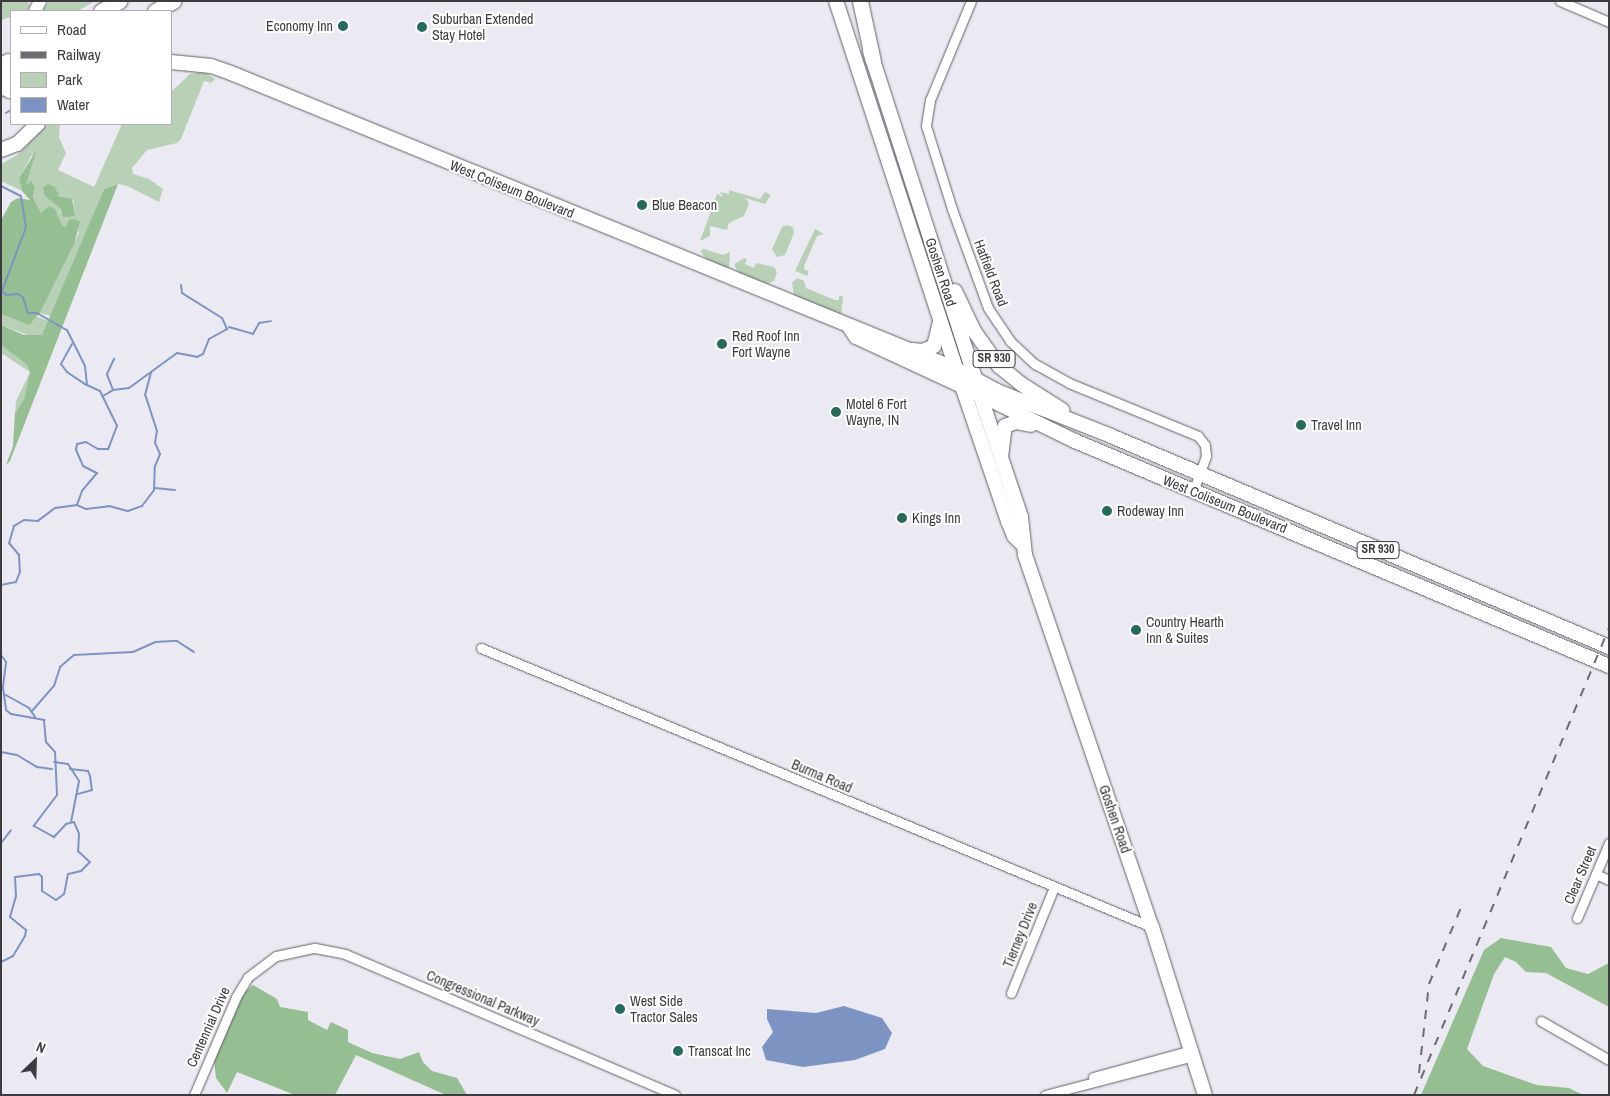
<!DOCTYPE html>
<style>
body{margin:0}
#map{position:relative;width:1610px;height:1096px;overflow:hidden;background:#ebeaf3;font-family:"Archivo Narrow",sans-serif}
div>[style]{position:absolute}
.green>*{inset:0;background:#b8d1b6}
.forest>*{inset:0;background:#95be93}
.water>*{inset:0;background:#7d94c2}
.stream>*{height:2px;margin:-1px;padding:0 1px;transform-origin:1px;border-radius:1px;background:#7d94c2}
.roads{filter:drop-shadow(0 0 1px #616067) drop-shadow(0 0 1px #616067)}
.minor>*{height:9px;margin:-4.5px;padding:0 4.5px;transform-origin:4.5px;border-radius:4.5px;background:#fff}
.secondary>*{height:12px;margin:-6px;padding:0 6px;transform-origin:6px;border-radius:6px;background:#fff}
.primary>*{height:14px;margin:-7px;padding:0 7px;transform-origin:7px;border-radius:7px;background:#fff}
.trunk>*{height:14px;margin:-7px;padding:0 7px;transform-origin:7px;border-radius:7px;background:#fff}
.motorway>*{height:15px;margin:-7.5px;padding:0 7.5px;transform-origin:7.5px;border-radius:7.5px;background:#fff}
.rail>*{height:2px;margin-top:-1px;transform-origin:0;background:repeating-linear-gradient(90deg,#6c6c72 0 9px,transparent 0 18px)}
.dots>*{width:14px;height:14px;translate:-50% -50%;box-sizing:border-box;border:2px solid #fff;border-radius:50%}
span{translate:-50% -50%;white-space:nowrap;text-align:center;line-height:1.15;-webkit-text-stroke:4px #fff;paint-order:stroke}
.shield-label span{padding:1px 4px;background:#fff;border:1px solid;border-radius:4px;-webkit-text-stroke-width:0}
.shield-label{font-size:12px;color:#3c3c40;font-weight:700}
.poi-label{font-size:14px;color:#3c3c40}
.left{translate:0 -50%;text-align:left}
.right{translate:-100% -50%;text-align:right}
.street-label{font-size:14px;color:#3c3c40}
.frame{position:absolute;inset:0;border:2px solid #3c3c40;pointer-events:none}
.legend{position:absolute;left:10px;top:10px;width:162px;height:115px;box-sizing:border-box;background:#fff;border:1px solid #b1b1b3;margin:0;padding:6px 9px;list-style:none;font-size:15px;color:#3c3c40}
.legend li{display:flex;align-items:center;gap:10px;height:25px}
.legend b{width:25px;border:1px solid #b1b1b3}
.north{position:absolute;left:10px;top:1036px;width:50px;height:50px;-webkit-text-stroke:4px #fff;paint-order:stroke;rotate:24deg;font-size:14px;font-weight:700;line-height:20px;text-align:center;color:#3c3c40}
.north::after{content:'';display:block;margin:auto;width:18px;height:22px;background:#3c3c40;clip-path:polygon(50% 0,100% 100%,50% 72%,0 100%)}
</style>
<div id="map">
<div class="green">
<i style="clip-path:polygon(1px 1px,28px 1px,29px 6px,27px 11px,11px 11px,11px 17px,1px 20px)"></i>
<i style="clip-path:polygon(49px 1px,95px 1px,78px 11px,43px 11px)"></i>
<i style="clip-path:polygon(evenodd,204px 72px,215px 79px,211px 83px,204px 81px,181px 139px,177px 143px,147px 150px,132px 168px,133px 174px,149px 179px,163px 189px,159px 202px,127px 186px,118px 184px,104px 189px,51px 316px,40px 313px,79px 232px,69px 224px,66px 227px,61px 225px,57px 213px,47px 209px,41px 213px,33px 197px,35px 188px,26px 185px,33px 153px,19px 178px,22px 191px,1px 181px,1px 164px,17px 155px,48px 124px,60px 124px,59px 137px,66px 153px,58px 170px,94px 187px,122px 124px,171px 124px,171px 92px,190px 74px,204px 72px,56px 194px,74px 201px,73px 208px,61px 214px,60px 208px,48px 197px,56px 194px)"></i>
<i style="clip-path:polygon(729px 190px,760px 199px,765px 192px,771px 195px,765px 204px,745px 198px,749px 203px,744px 216px,729px 223px,727px 230px,710px 226px,710px 236px,700px 241px,717px 194px,723px 197px,720px 192px,729px 194px)"></i>
<i style="clip-path:polygon(787px 225px,793px 227px,794px 233px,785px 255px,777px 257px,772px 249px,782px 227px)"></i>
<i style="clip-path:polygon(815px 229px,824px 234px,817px 236px,804px 266px,805px 270px,809px 271px,807px 276px,795px 271px)"></i>
<i style="clip-path:polygon(704px 249px,723px 255px,730px 252px,729px 270px,709px 262px,700px 251px)"></i>
<i style="clip-path:polygon(744px 258px,747px 259px,745px 264px,754px 268px,756px 263px,774px 267px,777px 272px,774px 281px,765px 285px,739px 274px,734px 264px)"></i>
<i style="clip-path:polygon(798px 278px,804px 281px,806px 288px,835px 300px,839px 300px,839px 295px,843px 297px,841px 316px,794px 296px,792px 282px)"></i>
<i style="clip-path:polygon(1px 314px,17px 320px,38px 317px,49px 321px,42px 335px,33px 337px,1px 325px)"></i>
<i style="clip-path:polygon(1px 345px,27px 365px,30px 372px,24px 399px,15px 413px,16px 401px,30px 372px,1px 353px)"></i>
</div>
<div class="forest">
<i style="clip-path:polygon(36px 151px,26px 185px,31px 181px,35px 187px,33px 197px,41px 213px,49px 206px,55px 209px,62px 225px,66px 227px,69px 220px,75px 219px,80px 222px,74px 244px,40px 313px,29px 325px,1px 314px,1px 220px,11px 202px,18px 198px,30px 200px,22px 191px,19px 178px)"></i>
<i style="clip-path:polygon(48px 184px,55px 187px,59px 196px,72px 199px,75px 216px,63px 217px,60px 208px,45px 196px,43px 188px)"></i>
<i style="clip-path:polygon(118px 184px,10px 461px,6px 465px,13px 446px,15px 413px,24px 399px,30px 372px,27px 365px,1px 345px,1px 325px,24px 335px,42px 335px,104px 189px)"></i>
<i style="clip-path:polygon(1501px 938px,1551px 947px,1566px 968px,1588px 974px,1609px 963px,1609px 1007px,1546px 973px,1526px 972px,1516px 962px,1505px 957px,1494px 974px,1467px 1049px,1483px 1066px,1537px 1085px,1569px 1088px,1583px 1095px,1421px 1095px,1484px 950px)"></i>
<i style="clip-path:polygon(253px 985px,277px 999px,280px 1007px,308px 1012px,308px 1020px,327px 1030px,331px 1022px,348px 1030px,348px 1042px,372px 1053px,400px 1059px,419px 1052px,423px 1062px,432px 1071px,457px 1078px,467px 1095px,446px 1095px,356px 1055px,335px 1095px,295px 1095px,237px 1072px,227px 1093px,216px 1078px,214px 1060px,244px 993px)"></i>
</div>
<div class="water">
<i style="clip-path:polygon(844px 1006px,882px 1018px,892px 1033px,885px 1049px,855px 1060px,803px 1067px,766px 1060px,762px 1047px,773px 1032px,767px 1019px,767px 1009px,816px 1013px)"></i>
</div>
<div class="stream">
<i style="left:6px;top:113px;width:6px;rotate:-31deg"></i>
<i style="left:1px;top:186px;width:22px;rotate:27deg"></i>
<i style="left:21px;top:196px;width:31px;rotate:81deg"></i>
<i style="left:26px;top:227px;width:68px;rotate:110.6deg"></i>
<i style="left:2px;top:291px;width:6px;rotate:45deg"></i>
<i style="left:6px;top:295px;width:12px;rotate:-5deg"></i>
<i style="left:18px;top:294px;width:6px;rotate:31deg"></i>
<i style="left:23px;top:297px;width:17px;rotate:73deg"></i>
<i style="left:28px;top:313px;width:9px"></i>
<i style="left:37px;top:313px;width:34px;rotate:30deg"></i>
<i style="left:67px;top:330px;width:40px;rotate:63.4deg"></i>
<i style="left:85px;top:366px;width:19px;rotate:84deg"></i>
<i style="left:87px;top:385px;width:14px;rotate:25deg"></i>
<i style="left:100px;top:391px;width:39px;rotate:64deg"></i>
<i style="left:117px;top:426px;width:25px;rotate:111deg"></i>
<i style="left:108px;top:449px;width:10px;rotate:180deg"></i>
<i style="left:98px;top:449px;width:14px;rotate:-150deg"></i>
<i style="left:86px;top:442px;width:9px;rotate:167deg"></i>
<i style="left:77px;top:444px;width:6px;rotate:99deg"></i>
<i style="left:76px;top:450px;width:17px;rotate:66deg"></i>
<i style="left:83px;top:466px;width:16px;rotate:27deg"></i>
<i style="left:97px;top:473px;width:23px;rotate:130deg"></i>
<i style="left:82px;top:491px;width:15px;rotate:110deg"></i>
<i style="left:77px;top:505px;width:22px;rotate:172deg"></i>
<i style="left:55px;top:508px;width:21px;rotate:143deg"></i>
<i style="left:38px;top:521px;width:14px;rotate:-176deg"></i>
<i style="left:24px;top:520px;width:12px;rotate:149deg"></i>
<i style="left:14px;top:526px;width:18px;rotate:106deg"></i>
<i style="left:9px;top:543px;width:16px;rotate:50deg"></i>
<i style="left:19px;top:555px;width:17px;rotate:87deg"></i>
<i style="left:20px;top:572px;width:11px;rotate:112deg"></i>
<i style="left:16px;top:582px;width:15px;rotate:169deg"></i>
<i style="left:229px;top:327px;width:25px;rotate:16deg"></i>
<i style="left:253px;top:334px;width:13px;rotate:-61deg"></i>
<i style="left:259px;top:323px;width:12px;rotate:-9deg"></i>
<i style="left:72px;top:344px;width:23px;rotate:119deg"></i>
<i style="left:61px;top:364px;width:10px;rotate:53deg"></i>
<i style="left:67px;top:372px;width:23px;rotate:34deg"></i>
<i style="left:113px;top:390px;width:17px;rotate:-111deg"></i>
<i style="left:107px;top:374px;width:17px;rotate:-65deg"></i>
<i style="left:103px;top:396px;width:12px;rotate:-31deg"></i>
<i style="left:113px;top:390px;width:16px;rotate:-7deg"></i>
<i style="left:129px;top:388px;width:59px;rotate:-36.1deg"></i>
<i style="left:177px;top:353px;width:20px;rotate:11deg"></i>
<i style="left:197px;top:357px;width:7px;rotate:-27deg"></i>
<i style="left:203px;top:354px;width:16px;rotate:-68deg"></i>
<i style="left:209px;top:339px;width:21px;rotate:-29deg"></i>
<i style="left:227px;top:329px;width:12px;rotate:-114deg"></i>
<i style="left:222px;top:318px;width:47px;rotate:-148deg"></i>
<i style="left:182px;top:293px;width:8px;rotate:-97deg"></i>
<i style="left:155px;top:488px;width:20px;rotate:6deg"></i>
<i style="left:77px;top:505px;width:10px;rotate:24deg"></i>
<i style="left:86px;top:509px;width:23px;rotate:-7deg"></i>
<i style="left:109px;top:506px;width:20px;rotate:15deg"></i>
<i style="left:128px;top:511px;width:15px;rotate:-20deg"></i>
<i style="left:142px;top:506px;width:20px;rotate:-53deg"></i>
<i style="left:154px;top:490px;width:24px;rotate:-88deg"></i>
<i style="left:155px;top:466px;width:13px;rotate:-67deg"></i>
<i style="left:160px;top:454px;width:12px;rotate:-114deg"></i>
<i style="left:155px;top:443px;width:12px;rotate:-81deg"></i>
<i style="left:157px;top:431px;width:38px;rotate:-108deg"></i>
<i style="left:145px;top:395px;width:23px;rotate:-75deg"></i>
<i style="left:1px;top:655px;width:9px;rotate:54deg"></i>
<i style="left:6px;top:662px;width:26px;rotate:97deg"></i>
<i style="left:3px;top:688px;width:22px;rotate:82deg"></i>
<i style="left:6px;top:710px;width:6px;rotate:39deg"></i>
<i style="left:11px;top:714px;width:34px;rotate:10deg"></i>
<i style="left:44px;top:720px;width:22px;rotate:85deg"></i>
<i style="left:46px;top:742px;width:13px;rotate:48deg"></i>
<i style="left:55px;top:752px;width:43px;rotate:87.3deg"></i>
<i style="left:57px;top:795px;width:39px;rotate:127deg"></i>
<i style="left:34px;top:826px;width:23px;rotate:29deg"></i>
<i style="left:54px;top:837px;width:18px;rotate:-47deg"></i>
<i style="left:66px;top:824px;width:8px;rotate:-14deg"></i>
<i style="left:74px;top:822px;width:13px;rotate:67deg"></i>
<i style="left:79px;top:834px;width:17px;rotate:93deg"></i>
<i style="left:78px;top:851px;width:16px;rotate:43deg"></i>
<i style="left:90px;top:862px;width:13px;rotate:135deg"></i>
<i style="left:81px;top:871px;width:13px;rotate:167deg"></i>
<i style="left:68px;top:874px;width:20px;rotate:101deg"></i>
<i style="left:64px;top:894px;width:10px;rotate:143deg"></i>
<i style="left:56px;top:900px;width:17px;rotate:-147deg"></i>
<i style="left:42px;top:891px;width:14px;rotate:-90deg"></i>
<i style="left:42px;top:877px;width:4px;rotate:-135deg"></i>
<i style="left:39px;top:874px;width:24px;rotate:173deg"></i>
<i style="left:15px;top:877px;width:19px;rotate:87deg"></i>
<i style="left:16px;top:896px;width:22px;rotate:106deg"></i>
<i style="left:10px;top:917px;width:21px;rotate:39deg"></i>
<i style="left:26px;top:930px;width:6px;rotate:99deg"></i>
<i style="left:25px;top:936px;width:23px;rotate:121deg"></i>
<i style="left:13px;top:956px;width:13px;rotate:153deg"></i>
<i style="left:4px;top:694px;width:29px;rotate:29deg"></i>
<i style="left:29px;top:708px;width:11px;rotate:56deg"></i>
<i style="left:32px;top:711px;width:33px;rotate:-49deg"></i>
<i style="left:54px;top:686px;width:20px;rotate:-72deg"></i>
<i style="left:60px;top:667px;width:18px;rotate:-41deg"></i>
<i style="left:74px;top:655px;width:59px;rotate:-2.9deg"></i>
<i style="left:133px;top:652px;width:24px;rotate:-24deg"></i>
<i style="left:155px;top:642px;width:22px;rotate:-3deg"></i>
<i style="left:177px;top:641px;width:20px;rotate:33deg"></i>
<i style="left:1px;top:752px;width:16px;rotate:11deg"></i>
<i style="left:17px;top:755px;width:23px;rotate:31deg"></i>
<i style="left:37px;top:767px;width:15px;rotate:8deg"></i>
<i style="left:54px;top:762px;width:14px;rotate:8deg"></i>
<i style="left:68px;top:764px;width:20px;rotate:57deg"></i>
<i style="left:79px;top:781px;width:42px;rotate:101deg"></i>
<i style="left:70px;top:769px;width:18px;rotate:6deg"></i>
<i style="left:88px;top:771px;width:5px;rotate:68deg"></i>
<i style="left:90px;top:776px;width:14px;rotate:82deg"></i>
<i style="left:92px;top:790px;width:15px;rotate:164deg"></i>
<i style="left:1px;top:843px;width:16px;rotate:-52deg"></i>
</div>
<div class="roads">
<div class="minor">
<i style="left:971px;top:1px;width:107px;rotate:112.5deg"></i>
<i style="left:930px;top:100px;width:26px;rotate:99deg"></i>
<i style="left:926px;top:126px;width:87px;rotate:72.6deg"></i>
<i style="left:952px;top:209px;width:105px;rotate:70deg"></i>
<i style="left:988px;top:308px;width:40px;rotate:56deg"></i>
<i style="left:1010px;top:341px;width:34px;rotate:43deg"></i>
<i style="left:1035px;top:364px;width:39px;rotate:29deg"></i>
<i style="left:1069px;top:383px;width:139px;rotate:22.3deg"></i>
<i style="left:1198px;top:436px;width:11px;rotate:52deg"></i>
<i style="left:1205px;top:445px;width:11px;rotate:85deg"></i>
<i style="left:1206px;top:456px;width:37px;rotate:110deg"></i>
<i style="left:1560px;top:1px;width:53px;rotate:23.2deg"></i>
<i style="left:481px;top:648px;width:727px;rotate:22.58deg"></i>
<i style="left:1596px;top:874px;width:14px;rotate:25deg"></i>
<i style="left:1577px;top:918px;width:82px;rotate:-66.9deg"></i>
<i style="left:1011px;top:993px;width:114px;rotate:-67.9deg"></i>
<i style="left:1541px;top:1021px;width:78px;rotate:29.8deg"></i>
<i style="left:1093px;top:1077px;width:103px;rotate:-15.3deg"></i>
<i style="left:194px;top:1095px;width:107px;rotate:-66.8deg"></i>
<i style="left:236px;top:997px;width:23px;rotate:-59deg"></i>
<i style="left:248px;top:977px;width:35px;rotate:-37deg"></i>
<i style="left:276px;top:956px;width:40px;rotate:-12deg"></i>
<i style="left:315px;top:948px;width:31px;rotate:11deg"></i>
<i style="left:345px;top:954px;width:359px;rotate:23.1deg"></i>
<i style="left:1045px;top:1095px;width:154px;rotate:-14.7deg"></i>
</div>
<div class="secondary">
<i style="left:35px;top:11px;width:11px;rotate:-63deg"></i>
<i style="left:1px;top:90px;width:25px;rotate:-67deg"></i>
</div>
<div class="primary">
<i style="left:171px;top:62px;width:40px;rotate:5.7deg"></i>
<i style="left:211px;top:66px;width:21px;rotate:19deg"></i>
<i style="left:231px;top:73px;width:783px;rotate:22.21deg"></i>
<i style="left:1px;top:150px;width:17px;rotate:-21deg"></i>
<i style="left:17px;top:144px;width:29px;rotate:-44deg"></i>
<i style="left:850px;top:328px;width:11px;rotate:56deg"></i>
<i style="left:856px;top:337px;width:117px;rotate:24.8deg"></i>
<i style="left:962px;top:386px;width:143px;rotate:71.2deg"></i>
<i style="left:1008px;top:521px;width:16px;rotate:68deg"></i>
<i style="left:1014px;top:536px;width:11px;rotate:45deg"></i>
<i style="left:981px;top:398px;width:126px;rotate:71.4deg"></i>
<i style="left:1021px;top:517px;width:38px;rotate:84deg"></i>
<i style="left:1025px;top:555px;width:393px;rotate:71.2deg"></i>
<i style="left:1152px;top:927px;width:176px;rotate:72.5deg"></i>
</div>
<div class="trunk">
<i style="left:836px;top:1px;width:405px;rotate:71.9deg"></i>
<i style="left:962px;top:386px;width:126px;rotate:26deg"></i>
<i style="left:1075px;top:441px;width:579px;rotate:22.85deg"></i>
<i style="left:870px;top:51px;width:351px;rotate:72.2deg"></i>
<i style="left:955px;top:291px;width:44px;rotate:64.6deg"></i>
<i style="left:974px;top:331px;width:43px;rotate:54.5deg"></i>
<i style="left:999px;top:366px;width:28px;rotate:39deg"></i>
<i style="left:1021px;top:384px;width:49px;rotate:32.4deg"></i>
<i style="left:912px;top:350px;width:11px;rotate:5deg"></i>
<i style="left:923px;top:351px;width:12px;rotate:-24deg"></i>
<i style="left:934px;top:346px;width:25px;rotate:-76deg"></i>
<i style="left:956px;top:369px;width:47px;rotate:28.2deg"></i>
<i style="left:997px;top:391px;width:123px;rotate:21.5deg"></i>
<i style="left:1111px;top:436px;width:541px;rotate:22.96deg"></i>
<i style="left:1001px;top:457px;width:31px;rotate:-83deg"></i>
<i style="left:1005px;top:426px;width:12px;rotate:-20deg"></i>
<i style="left:1016px;top:422px;width:15px;rotate:11deg"></i>
</div>
<div class="motorway">
<i style="left:860px;top:1px;width:61px;rotate:77.8deg"></i>
<i style="left:101px;top:11px;width:21px;rotate:-29deg"></i>
<i style="left:155px;top:11px;width:21px;rotate:-29deg"></i>
<i style="left:1px;top:65px;width:8px;rotate:-30deg"></i>
<i style="left:9px;top:90px;width:2px;rotate:-27deg"></i>
</div>
</div>
<div class="rail">
<i style="left:1419px;top:1073px;width:90px;rotate:-83.6deg"></i>
<i style="left:1429px;top:984px;width:86px;rotate:-67.3deg"></i>
<i style="left:1414px;top:1095px;width:506px;rotate:-67.34deg"></i>
</div>
<div class="dots">
<i style="left:343px;top:26px;background:#256a5c"></i>
<i style="left:422px;top:27px;background:#256a5c"></i>
<i style="left:642px;top:205px;background:#256a5c"></i>
<i style="left:722px;top:344px;background:#256a5c"></i>
<i style="left:836px;top:412px;background:#256a5c"></i>
<i style="left:1301px;top:425px;background:#256a5c"></i>
<i style="left:1107px;top:511px;background:#256a5c"></i>
<i style="left:902px;top:518px;background:#256a5c"></i>
<i style="left:1136px;top:630px;background:#256a5c"></i>
<i style="left:620px;top:1009px;background:#256a5c"></i>
<i style="left:678px;top:1051px;background:#256a5c"></i>
</div>
<div class="shield-label">
<span style="left:994px;top:359px">SR 930</span>
<span style="left:1378px;top:550px">SR 930</span>
</div>
<div class="poi-label">
<span class="left" style="left:432px;top:27px">Suburban Extended<br>Stay Hotel</span>
<span class="right" style="left:333px;top:26px">Economy Inn</span>
<span class="left" style="left:652px;top:205px">Blue Beacon</span>
<span class="left" style="left:732px;top:344px">Red Roof Inn<br>Fort Wayne</span>
<span class="left" style="left:846px;top:412px">Motel 6 Fort<br>Wayne, IN</span>
<span class="left" style="left:1311px;top:425px">Travel Inn</span>
<span class="left" style="left:1117px;top:511px">Rodeway Inn</span>
<span class="left" style="left:912px;top:518px">Kings Inn</span>
<span class="left" style="left:1146px;top:630px">Country Hearth<br>Inn &amp; Suites</span>
<span class="left" style="left:630px;top:1009px">West Side<br>Tractor Sales</span>
<span class="left" style="left:688px;top:1051px">Transcat Inc</span>
</div>
<div class="street-label">
<span style="left:512px;top:189px;rotate:22deg">West Coliseum Boulevard</span>
<span style="left:941px;top:272px;rotate:72deg">Goshen Road</span>
<span style="left:991px;top:273px;rotate:69deg">Hatfield Road</span>
<span style="left:1225px;top:504px;rotate:22deg">West Coliseum Boulevard</span>
<span style="left:822px;top:776px;rotate:23deg">Burma Road</span>
<span style="left:1115px;top:819px;rotate:71deg">Goshen Road</span>
<span style="left:1580px;top:875px;rotate:-67deg">Clear Street</span>
<span style="left:1020px;top:935px;rotate:-68deg">Tierney Drive</span>
<span style="left:483px;top:998px;rotate:23deg">Congressional Parkway</span>
<span style="left:208px;top:1027px;rotate:-66deg">Centennial Drive</span>
</div>
<div class="frame"></div>
<ul class="legend">
<li><b style="height:6px;background:#fff"></b>Road</li>
<li><b style="height:6px;background:#6c6c72"></b>Railway</li>
<li><b style="height:14px;background:#b8d1b6"></b>Park</li>
<li><b style="height:14px;background:#7d94c2"></b>Water</li>
</ul>
<div class="north">N</div>
</div>
